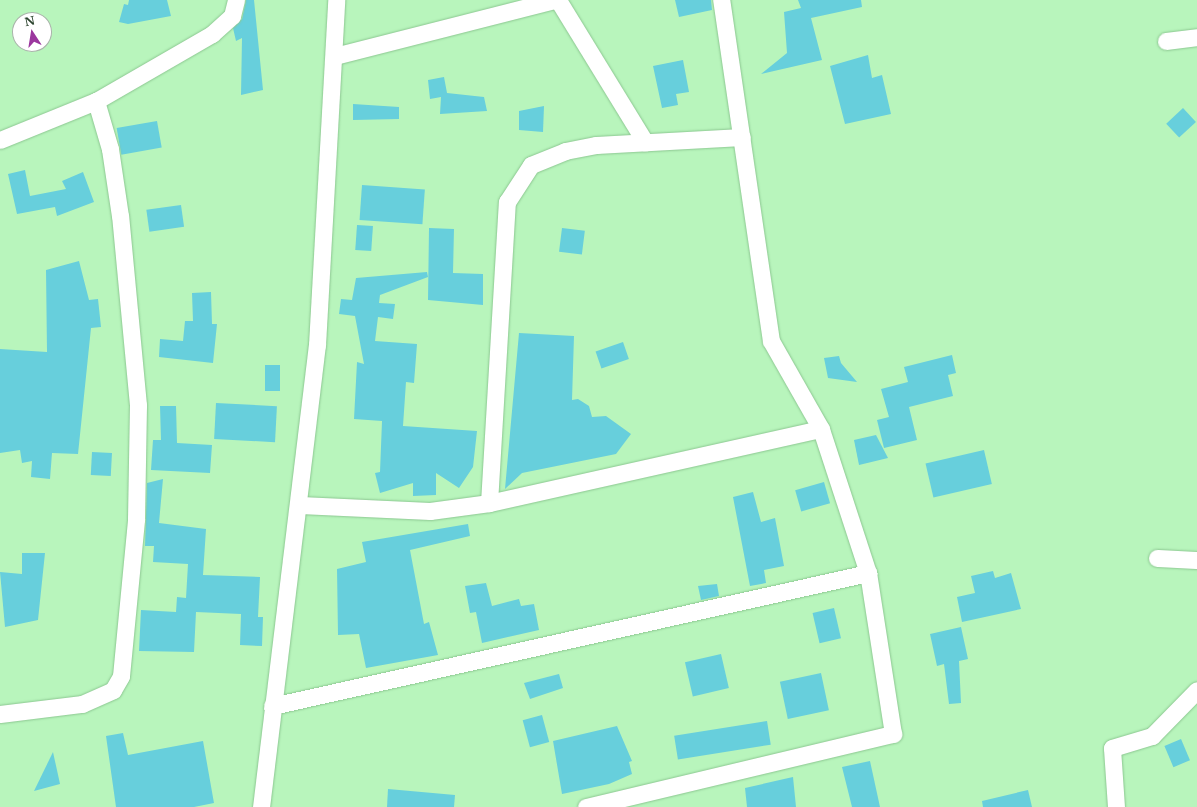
<!DOCTYPE html>
<style>
body{margin:0}
#map{position:relative;width:1197px;height:807px;overflow:hidden;background:#b8f5bc;font-family:"Libre Baskerville",serif}
div>[style]{position:absolute}
.building>*{inset:0;background:#67cfdc;transform-origin:0 0}
.roads{filter:drop-shadow(0 0 1px #8cc791) drop-shadow(0 0 1px #8cc791)}
.minor>*{height:17px;margin:-8.5px;padding:0 8.5px;transform-origin:8.5px;border-radius:8.5px;background:#fff}
span{translate:-50% -50%;white-space:nowrap;text-align:center;line-height:1.15;-webkit-text-stroke:3.5px #fff;paint-order:stroke}
.north{position:absolute;left:12px;top:12px;width:40px;height:40px;box-sizing:border-box;background:#fff;border:1px solid #aab4ab;border-radius:50%;rotate:348deg;font-size:11px;font-weight:700;line-height:16px;text-align:center;color:#2b432d}
.north::after{content:'';display:block;margin:auto;width:14px;height:18px;background:#9b379e;clip-path:polygon(50% 0,100% 100%,50% 72%,0 100%)}
</style>
<div id="map">
<div class="building">
<i style="clip-path:polygon(129px 0,167px 0,171px 16px,128px 24px,119px 22px,124px 4px,128px 5px)"></i>
<i style="clip-path:polygon(246px 0,254px 0,263px 90px,241px 95px,242px 38px,236px 41px,233px 28px,242px 19px)"></i>
<i style="clip-path:polygon(675px 0,711px 0,712px 10px,679px 17px)"></i>
<i style="clip-path:polygon(798px 0,861px 0,862px 7px,811px 18px,822px 60px,761px 74px,787px 53px,784px 12px,801px 8px)"></i>
<i style="clip-path:polygon(868px 55px,872px 78px,882px 75px,891px 114px,845px 124px,830px 66px)"></i>
<i style="clip-path:polygon(683px 60px,689px 92px,676px 94px,678px 105px,662px 108px,653px 66px)"></i>
<i style="clip-path:polygon(444px 77px,447px 93px,484px 97px,487px 111px,440px 114px,441px 97px,430px 99px,428px 80px)"></i>
<i style="clip-path:polygon(353px 104px,399px 107px,399px 119px,353px 120px)"></i>
<i style="clip-path:polygon(544px 106px,543px 132px,519px 130px,519px 111px)"></i>
<i style="left:1183px;top:108px;width:19px;height:23px;rotate:47deg"></i>
<i style="left:157px;top:121px;width:27px;height:41px;rotate:80deg"></i>
<i style="clip-path:polygon(25px 170px,30px 196px,66px 189px,62px 181px,83px 172px,94px 202px,57px 216px,55px 207px,17px 214px,8px 174px)"></i>
<i style="left:362px;top:185px;width:63px;height:35px;rotate:4deg"></i>
<i style="left:181px;top:205px;width:22px;height:35px;rotate:82deg"></i>
<i style="left:357px;top:225px;width:16px;height:25px;rotate:4deg"></i>
<i style="clip-path:polygon(429px 228px,454px 229px,453px 273px,483px 274px,483px 305px,428px 300px)"></i>
<i style="left:562px;top:228px;width:23px;height:24px;rotate:7deg"></i>
<i style="clip-path:polygon(79px 261px,89px 300px,98px 299px,101px 327px,91px 328px,78px 454px,52px 453px,50px 479px,31px 477px,32px 461px,22px 463px,20px 450px,0 453px,0 349px,47px 352px,46px 270px)"></i>
<i style="clip-path:polygon(427px 272px,428px 277px,380px 295px,379px 303px,395px 304px,393px 319px,378px 317px,375px 341px,417px 344px,414px 383px,406px 382px,403px 426px,477px 431px,473px 467px,459px 488px,436px 473px,436px 495px,413px 496px,413px 483px,380px 493px,375px 473px,380px 472px,382px 421px,354px 419px,357px 362px,364px 364px,355px 316px,339px 314px,341px 299px,352px 300px,356px 278px)"></i>
<i style="clip-path:polygon(211px 292px,212px 324px,217px 324px,213px 363px,159px 357px,160px 339px,183px 341px,185px 321px,193px 321px,192px 293px)"></i>
<i style="clip-path:polygon(519px 333px,574px 336px,572px 400px,578px 399px,589px 406px,592px 417px,606px 416px,631px 434px,616px 454px,522px 473px,505px 489px)"></i>
<i style="left:623px;top:342px;width:18px;height:29px;rotate:71deg"></i>
<i style="clip-path:polygon(952px 355px,956px 373px,948px 375px,953px 396px,909px 407px,917px 440px,884px 448px,877px 420px,889px 417px,881px 389px,908px 382px,904px 367px)"></i>
<i style="clip-path:polygon(839px 356px,841px 363px,857px 382px,828px 378px,824px 358px)"></i>
<i style="left:265px;top:365px;width:15px;height:26px"></i>
<i style="left:216px;top:403px;width:61px;height:36px;rotate:3deg"></i>
<i style="clip-path:polygon(160px 406px,176px 406px,177px 443px,212px 445px,210px 473px,151px 470px,153px 440px,161px 440px)"></i>
<i style="clip-path:polygon(876px 435px,888px 458px,859px 465px,854px 440px)"></i>
<i style="left:984px;top:450px;width:35px;height:60px;rotate:77deg"></i>
<i style="left:92px;top:452px;width:20px;height:23px;rotate:3deg"></i>
<i style="clip-path:polygon(163px 479px,159px 523px,206px 529px,203px 575px,260px 577px,258px 617px,263px 617px,262px 646px,240px 645px,241px 614px,196px 612px,194px 652px,139px 651px,141px 610px,176px 612px,177px 597px,186px 598px,188px 564px,153px 562px,154px 546px,145px 546px,147px 483px)"></i>
<i style="left:824px;top:482px;width:22px;height:30px;rotate:74deg"></i>
<i style="clip-path:polygon(753px 492px,761px 522px,775px 518px,784px 566px,764px 570px,766px 583px,750px 586px,733px 497px)"></i>
<i style="clip-path:polygon(468px 524px,470px 536px,410px 550px,424px 624px,429px 622px,438px 655px,366px 668px,359px 634px,338px 635px,337px 569px,366px 562px,362px 542px)"></i>
<i style="clip-path:polygon(22px 553px,45px 553px,38px 620px,5px 627px,0 572px,22px 574px)"></i>
<i style="clip-path:polygon(993px 571px,995px 578px,1011px 573px,1021px 609px,962px 622px,957px 597px,975px 593px,971px 576px)"></i>
<i style="clip-path:polygon(486px 583px,492px 606px,519px 599px,521px 606px,534px 604px,539px 630px,482px 643px,476px 612px,470px 613px,465px 586px)"></i>
<i style="clip-path:polygon(717px 584px,719px 596px,701px 600px,698px 586px)"></i>
<i style="left:834px;top:608px;width:31px;height:22px;rotate:77deg"></i>
<i style="clip-path:polygon(961px 627px,968px 659px,959px 661px,961px 703px,949px 704px,944px 664px,937px 666px,930px 634px)"></i>
<i style="left:721px;top:654px;width:35px;height:37px;rotate:77deg"></i>
<i style="left:821px;top:673px;width:38px;height:42px;rotate:78deg"></i>
<i style="clip-path:polygon(559px 674px,563px 688px,530px 699px,524px 683px)"></i>
<i style="left:542px;top:715px;width:28px;height:20px;rotate:75deg"></i>
<i style="left:767px;top:721px;width:24px;height:94px;rotate:81deg"></i>
<i style="clip-path:polygon(617px 726px,632px 761px,629px 762px,632px 774px,609px 784px,562px 794px,553px 741px)"></i>
<i style="clip-path:polygon(123px 733px,128px 755px,203px 741px,214px 803px,194px 807px,116px 807px,106px 736px)"></i>
<i style="left:1181px;top:739px;width:23px;height:18px;rotate:67deg"></i>
<i style="clip-path:polygon(53px 752px,60px 784px,34px 791px)"></i>
<i style="clip-path:polygon(870px 761px,880px 807px,852px 807px,842px 767px)"></i>
<i style="clip-path:polygon(793px 777px,796px 807px,747px 807px,745px 788px)"></i>
<i style="clip-path:polygon(388px 789px,455px 795px,454px 807px,387px 807px)"></i>
<i style="clip-path:polygon(1028px 790px,1032px 807px,983px 807px,982px 801px)"></i>
</div>
<div class="roads">
<div class="minor">
<i style="left:558px;top:0;width:167px;rotate:58.5deg"></i>
<i style="left:1166px;top:41px;width:31px;rotate:-7deg"></i>
<i style="left:335px;top:56px;width:227px;rotate:-14.3deg"></i>
<i style="left:0;top:140px;width:104px;rotate:-22.1deg"></i>
<i style="left:96px;top:101px;width:134px;rotate:-30deg"></i>
<i style="left:212px;top:34px;width:27px;rotate:-42deg"></i>
<i style="left:232px;top:16px;width:16px;rotate:-76deg"></i>
<i style="left:489px;top:503px;width:302px;rotate:-86.6deg"></i>
<i style="left:507px;top:202px;width:44px;rotate:-57deg"></i>
<i style="left:531px;top:165px;width:37px;rotate:-22deg"></i>
<i style="left:565px;top:151px;width:32px;rotate:-11deg"></i>
<i style="left:596px;top:145px;width:146px;rotate:-3.1deg"></i>
<i style="left:300px;top:505px;width:130px;rotate:2.6deg"></i>
<i style="left:430px;top:511px;width:60px;rotate:-7.7deg"></i>
<i style="left:489px;top:503px;width:340px;rotate:-12.6deg"></i>
<i style="left:1157px;top:558px;width:40px;rotate:2.9deg"></i>
<i style="left:272px;top:706px;width:611px;rotate:-12.58deg"></i>
<i style="left:0;top:714px;width:83px;rotate:-7deg"></i>
<i style="left:82px;top:704px;width:34px;rotate:-24deg"></i>
<i style="left:113px;top:690px;width:16px;rotate:-60deg"></i>
<i style="left:121px;top:676px;width:158px;rotate:-84.5deg"></i>
<i style="left:136px;top:519px;width:114px;rotate:-89deg"></i>
<i style="left:138px;top:405px;width:190px;rotate:-95.4deg"></i>
<i style="left:120px;top:216px;width:68px;rotate:-98.5deg"></i>
<i style="left:110px;top:149px;width:50px;rotate:-106.3deg"></i>
<i style="left:261px;top:807px;width:465px;rotate:-83.1deg"></i>
<i style="left:317px;top:345px;width:346px;rotate:-86.8deg"></i>
<i style="left:586px;top:807px;width:316px;rotate:-13.4deg"></i>
<i style="left:893px;top:734px;width:163px;rotate:-98.8deg"></i>
<i style="left:868px;top:573px;width:151px;rotate:-108.1deg"></i>
<i style="left:821px;top:429px;width:101px;rotate:-119.6deg"></i>
<i style="left:771px;top:341px;width:345px;rotate:-98.3deg"></i>
<i style="left:1116px;top:807px;width:59px;rotate:-93.9deg"></i>
<i style="left:1112px;top:748px;width:42px;rotate:-16.7deg"></i>
<i style="left:1152px;top:736px;width:64px;rotate:-45.6deg"></i>
</div>
</div>
<div class="north">N</div>
</div>
